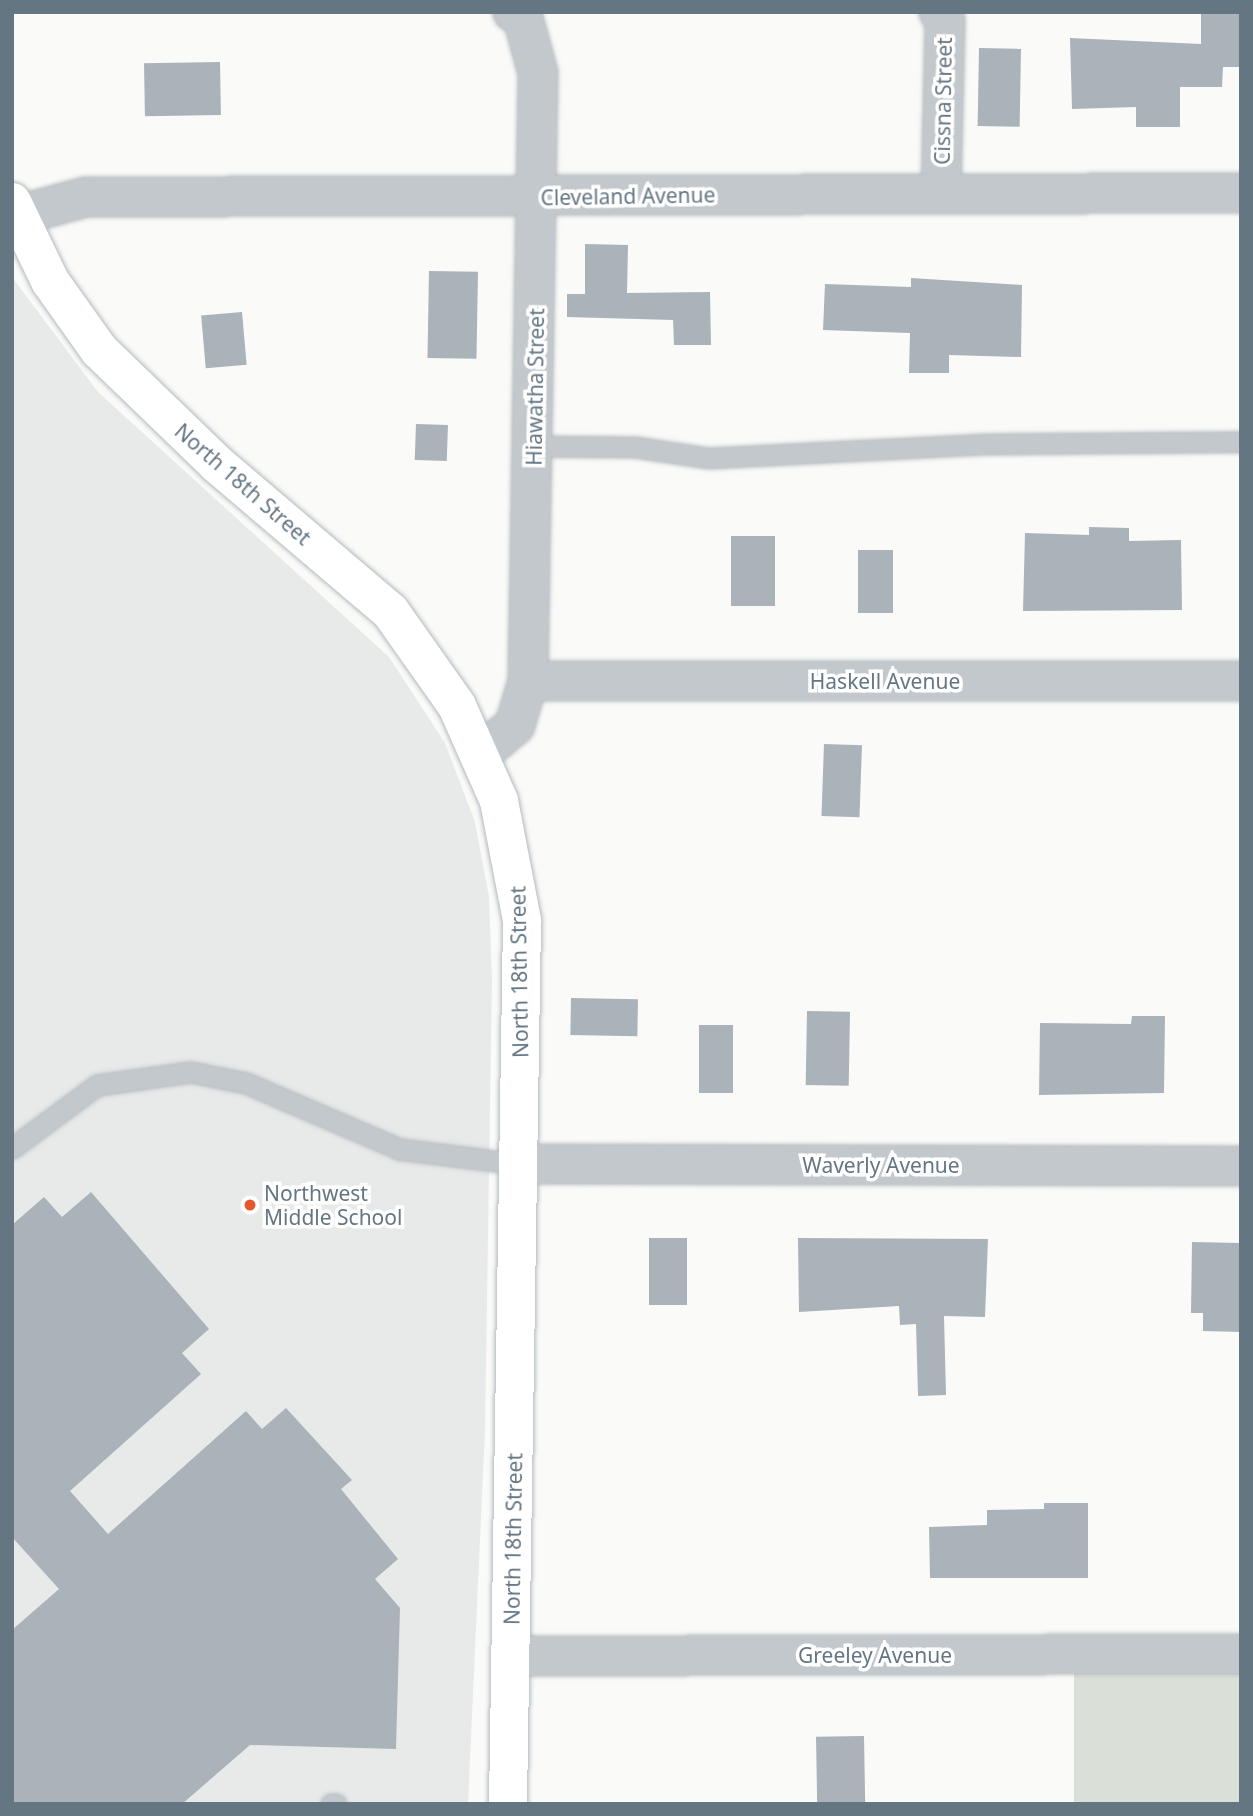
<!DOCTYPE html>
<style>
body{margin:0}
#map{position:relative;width:1253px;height:1816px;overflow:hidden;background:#fafaf8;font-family:"Noto Sans",sans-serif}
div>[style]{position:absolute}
.built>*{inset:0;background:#e8e9e9}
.green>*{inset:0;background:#dadfd7;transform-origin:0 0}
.building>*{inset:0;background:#aab3b9;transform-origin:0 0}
.roads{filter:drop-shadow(0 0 2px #b3babf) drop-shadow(0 0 2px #b3babf)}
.service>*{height:19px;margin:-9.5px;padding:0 9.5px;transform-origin:9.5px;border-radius:9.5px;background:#c3c8cc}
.minor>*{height:38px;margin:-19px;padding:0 19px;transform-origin:19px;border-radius:19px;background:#c3c8cc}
.secondary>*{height:38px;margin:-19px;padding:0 19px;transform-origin:19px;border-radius:19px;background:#fff}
.dots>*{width:19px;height:19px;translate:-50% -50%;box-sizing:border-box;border:4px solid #fff;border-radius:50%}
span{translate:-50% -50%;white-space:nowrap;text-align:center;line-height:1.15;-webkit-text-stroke:7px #fff;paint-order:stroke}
.street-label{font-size:21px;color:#657683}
.poi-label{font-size:21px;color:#657683}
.left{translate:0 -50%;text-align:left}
.frame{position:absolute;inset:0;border:14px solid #657683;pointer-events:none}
</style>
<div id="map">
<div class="built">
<i style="clip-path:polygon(12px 277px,98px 392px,389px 657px,445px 743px,475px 822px,489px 897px,492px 979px,485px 1430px,468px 1804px,12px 1804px)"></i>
</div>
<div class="green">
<i style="left:1074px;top:1673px;width:167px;height:131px"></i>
</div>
<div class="building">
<i style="clip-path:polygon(1201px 12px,1241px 12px,1241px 67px,1223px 67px,1222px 87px,1180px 87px,1180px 127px,1136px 127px,1136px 107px,1072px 109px,1070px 38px,1201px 44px)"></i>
<i style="left:979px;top:48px;width:42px;height:78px;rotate:1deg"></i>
<i style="left:220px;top:62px;width:53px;height:76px;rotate:89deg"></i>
<i style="clip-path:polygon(585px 244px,628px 245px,627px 293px,710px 292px,711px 345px,674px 345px,673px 320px,567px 317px,567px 294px,585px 294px)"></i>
<i style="left:429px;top:271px;width:49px;height:87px;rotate:1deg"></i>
<i style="clip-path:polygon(911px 278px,1022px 285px,1021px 357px,949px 355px,949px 373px,909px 373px,910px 333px,823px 330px,825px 284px,911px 287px)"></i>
<i style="left:242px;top:312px;width:53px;height:41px;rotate:85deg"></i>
<i style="left:416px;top:424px;width:32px;height:36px;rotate:2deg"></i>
<i style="clip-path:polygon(1089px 527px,1129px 528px,1129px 541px,1181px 540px,1182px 610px,1023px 611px,1025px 533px,1089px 535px)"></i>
<i style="left:731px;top:536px;width:44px;height:70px"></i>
<i style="left:858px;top:550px;width:35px;height:63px"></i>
<i style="left:824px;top:744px;width:38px;height:72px;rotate:2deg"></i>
<i style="left:571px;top:998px;width:67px;height:37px;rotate:1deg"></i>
<i style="left:807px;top:1011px;width:43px;height:74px;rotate:1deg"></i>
<i style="clip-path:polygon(1132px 1016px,1165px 1016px,1164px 1093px,1039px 1095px,1040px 1023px,1131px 1024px)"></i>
<i style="left:699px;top:1025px;width:34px;height:68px"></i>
<i style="clip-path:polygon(91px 1192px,209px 1329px,182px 1353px,201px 1374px,70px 1491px,108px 1534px,246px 1411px,262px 1429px,286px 1408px,352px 1480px,341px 1489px,398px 1559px,375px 1579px,400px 1608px,396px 1749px,250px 1745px,182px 1804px,12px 1804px,12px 1630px,59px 1589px,12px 1537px,12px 1225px,44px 1197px,62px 1217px)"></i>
<i style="left:649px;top:1238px;width:38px;height:67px"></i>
<i style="clip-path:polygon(798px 1238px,988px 1239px,985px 1317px,944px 1316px,946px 1395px,918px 1396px,916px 1324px,900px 1325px,899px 1306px,799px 1312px)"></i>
<i style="clip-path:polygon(1192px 1242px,1241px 1243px,1241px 1332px,1203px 1331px,1203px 1313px,1191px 1313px)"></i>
<i style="clip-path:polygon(1044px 1503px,1088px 1503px,1088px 1578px,930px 1578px,929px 1527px,987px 1525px,987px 1510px,1044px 1509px)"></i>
<i style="left:864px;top:1736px;width:67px;height:48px;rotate:89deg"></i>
</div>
<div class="roads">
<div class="service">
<i style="left:533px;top:446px;width:102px;rotate:0.6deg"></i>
<i style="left:635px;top:447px;width:75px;rotate:8.5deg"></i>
<i style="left:709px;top:458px;width:279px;rotate:-2.9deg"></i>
<i style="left:988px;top:444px;width:253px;rotate:-0.5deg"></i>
<i style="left:12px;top:1148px;width:106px;rotate:-36.5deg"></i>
<i style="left:97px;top:1085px;width:95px;rotate:-7.9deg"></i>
<i style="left:191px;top:1072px;width:56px;rotate:11.3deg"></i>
<i style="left:246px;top:1083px;width:167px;rotate:23.3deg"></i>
<i style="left:399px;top:1149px;width:122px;rotate:7.1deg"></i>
<i style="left:331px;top:1804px;width:5px"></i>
</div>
<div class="minor">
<i style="left:939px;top:12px;width:11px;rotate:56deg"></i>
<i style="left:945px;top:21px;width:171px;rotate:91.3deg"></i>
<i style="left:19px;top:215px;width:69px;rotate:-15deg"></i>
<i style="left:86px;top:197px;width:1155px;rotate:-0.2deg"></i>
<i style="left:528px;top:681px;width:713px"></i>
<i style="left:483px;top:752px;width:42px;rotate:-40.2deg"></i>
<i style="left:515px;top:725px;width:46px;rotate:-73.5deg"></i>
<i style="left:528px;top:681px;width:608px;rotate:-89.06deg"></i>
<i style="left:538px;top:73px;width:57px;rotate:-105.3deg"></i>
<i style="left:523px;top:18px;width:12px;rotate:-149deg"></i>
<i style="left:520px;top:1164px;width:721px;rotate:0.16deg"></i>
<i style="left:510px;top:1656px;width:731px;rotate:-0.16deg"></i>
</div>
<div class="secondary">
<i style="left:12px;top:202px;width:88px;rotate:64.3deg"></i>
<i style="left:50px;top:281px;width:85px;rotate:54.6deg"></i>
<i style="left:99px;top:350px;width:164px;rotate:44deg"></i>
<i style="left:217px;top:464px;width:227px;rotate:40.4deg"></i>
<i style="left:390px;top:611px;width:116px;rotate:54.8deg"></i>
<i style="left:457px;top:706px;width:104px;rotate:66.1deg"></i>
<i style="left:499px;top:801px;width:122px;rotate:79.1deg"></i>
<i style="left:522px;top:921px;width:883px;rotate:90.91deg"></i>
</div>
</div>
<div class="dots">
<i style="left:250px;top:1205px;background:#e4572e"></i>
</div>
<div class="street-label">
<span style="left:943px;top:101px;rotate:-89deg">Cissna Street</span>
<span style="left:628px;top:196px;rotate:-1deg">Cleveland Avenue</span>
<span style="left:535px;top:387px;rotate:-89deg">Hiawatha Street</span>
<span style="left:243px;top:484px;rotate:41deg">North 18th Street</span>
<span style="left:885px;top:681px">Haskell Avenue</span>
<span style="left:519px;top:972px;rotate:-91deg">North 18th Street</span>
<span style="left:881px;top:1165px">Waverly Avenue</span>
<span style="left:513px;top:1539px;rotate:-89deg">North 18th Street</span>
<span style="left:875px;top:1655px">Greeley Avenue</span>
</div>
<div class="poi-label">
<span class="left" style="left:264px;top:1205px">Northwest<br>Middle School</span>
</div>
<div class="frame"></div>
</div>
